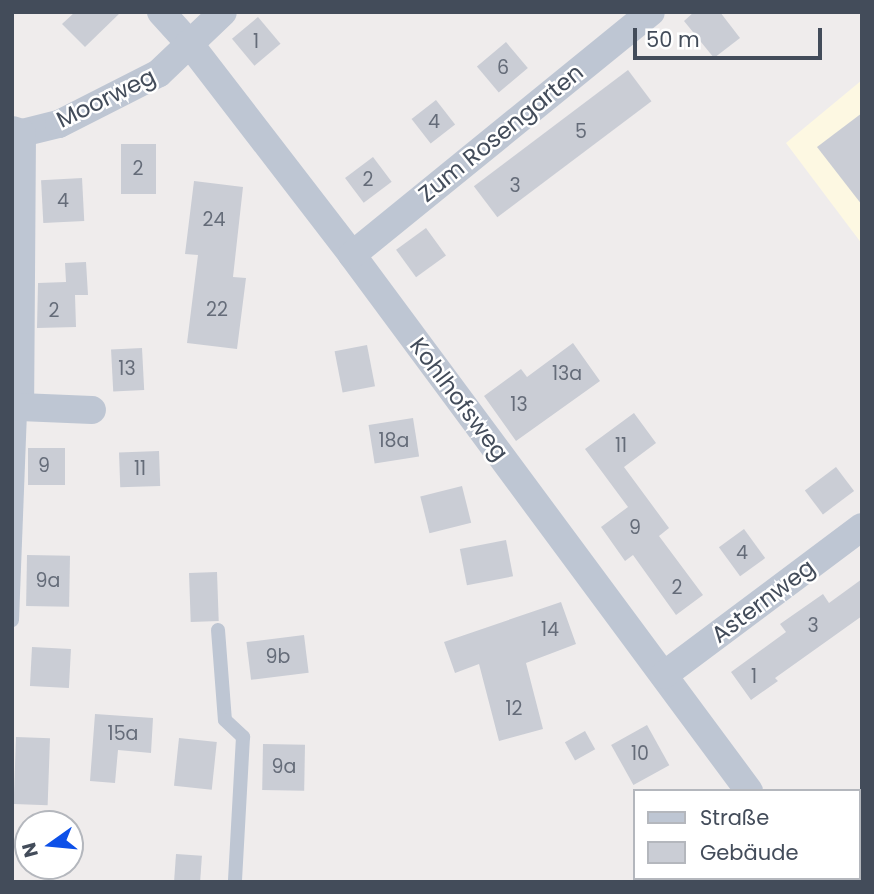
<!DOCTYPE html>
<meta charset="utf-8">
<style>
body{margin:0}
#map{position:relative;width:874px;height:894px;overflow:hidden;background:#efecec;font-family:Poppins,sans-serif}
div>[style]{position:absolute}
.commercial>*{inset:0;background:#fdf8e2}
.building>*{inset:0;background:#cacdd5;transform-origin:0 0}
.service>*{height:14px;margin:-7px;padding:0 7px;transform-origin:7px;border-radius:7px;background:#bec6d3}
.minor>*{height:28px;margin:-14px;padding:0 14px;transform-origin:14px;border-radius:14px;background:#bec6d3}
span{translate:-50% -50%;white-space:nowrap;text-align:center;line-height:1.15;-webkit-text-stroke:5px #fff;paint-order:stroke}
.number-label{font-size:19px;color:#656c79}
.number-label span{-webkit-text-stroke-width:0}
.street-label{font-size:23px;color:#434c5a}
.frame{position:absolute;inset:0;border:14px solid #434c5a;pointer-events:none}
.legend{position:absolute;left:633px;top:789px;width:228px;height:91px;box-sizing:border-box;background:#fff;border:2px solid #b4b7bd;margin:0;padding:9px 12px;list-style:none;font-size:21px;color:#434c5a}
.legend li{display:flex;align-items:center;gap:14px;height:35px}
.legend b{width:35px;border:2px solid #b4b7bd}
.north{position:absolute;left:14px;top:810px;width:70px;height:70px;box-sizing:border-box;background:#fff;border:2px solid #b4b7bd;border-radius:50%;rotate:255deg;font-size:19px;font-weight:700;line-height:28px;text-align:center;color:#434c5a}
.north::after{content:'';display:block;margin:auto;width:24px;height:32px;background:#0d50e8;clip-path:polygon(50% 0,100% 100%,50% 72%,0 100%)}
.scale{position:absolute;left:633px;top:28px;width:189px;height:32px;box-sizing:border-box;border:4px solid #434c5a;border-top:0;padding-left:9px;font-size:21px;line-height:24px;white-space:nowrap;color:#434c5a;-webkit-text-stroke:5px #fff;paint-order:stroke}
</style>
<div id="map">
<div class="commercial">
<i style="clip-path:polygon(862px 80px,862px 244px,786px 143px)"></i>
</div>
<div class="building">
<i style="clip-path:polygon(75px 12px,121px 12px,85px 47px,62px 24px)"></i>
<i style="clip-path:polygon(694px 12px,720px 12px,740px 38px,714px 58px,684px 21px)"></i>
<i style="left:258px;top:17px;width:35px;height:34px;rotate:50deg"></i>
<i style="left:506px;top:42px;width:34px;height:38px;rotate:50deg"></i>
<i style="left:628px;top:70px;width:39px;height:193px;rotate:53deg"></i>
<i style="left:436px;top:100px;width:31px;height:31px;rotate:52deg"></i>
<i style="clip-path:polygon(862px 113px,862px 205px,817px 147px)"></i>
<i style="left:121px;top:144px;width:35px;height:50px"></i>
<i style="left:373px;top:157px;width:31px;height:35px;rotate:53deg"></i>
<i style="left:82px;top:178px;width:43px;height:41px;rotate:87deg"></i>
<i style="clip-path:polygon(194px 181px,243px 187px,233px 277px,246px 278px,237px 349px,187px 343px,198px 255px,185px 254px)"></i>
<i style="left:426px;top:228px;width:34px;height:37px;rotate:54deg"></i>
<i style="clip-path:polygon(86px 262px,88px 295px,75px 295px,76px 327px,37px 328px,38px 283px,66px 282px,65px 263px)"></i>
<i style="clip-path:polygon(573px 343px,600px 381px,516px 441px,484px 396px,521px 369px,527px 377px)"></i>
<i style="left:367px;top:345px;width:42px;height:33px;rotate:79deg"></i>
<i style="left:142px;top:348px;width:42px;height:31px;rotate:87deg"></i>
<i style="clip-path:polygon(634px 413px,656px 443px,624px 467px,669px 528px,659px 536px,703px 595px,676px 615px,633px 555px,625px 561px,601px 527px,628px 507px,585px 449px)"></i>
<i style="left:413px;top:418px;width:39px;height:45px;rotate:81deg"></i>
<i style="left:28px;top:448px;width:37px;height:37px"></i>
<i style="left:159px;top:451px;width:35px;height:40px;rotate:88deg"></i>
<i style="left:836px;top:467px;width:30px;height:39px;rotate:53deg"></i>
<i style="left:462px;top:486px;width:38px;height:43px;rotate:76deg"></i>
<i style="left:744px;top:529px;width:36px;height:31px;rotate:54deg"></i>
<i style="left:506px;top:540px;width:37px;height:47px;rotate:79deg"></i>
<i style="left:27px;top:555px;width:43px;height:51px;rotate:1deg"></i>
<i style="left:217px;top:572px;width:49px;height:28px;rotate:88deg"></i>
<i style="clip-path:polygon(862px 579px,862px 616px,775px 678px,778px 681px,751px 700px,731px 672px,786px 632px,780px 624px,823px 594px,829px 603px)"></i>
<i style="clip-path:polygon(561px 602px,576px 644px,526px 663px,543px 729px,499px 741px,479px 664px,455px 673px,444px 642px)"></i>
<i style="left:304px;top:635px;width:38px;height:58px;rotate:83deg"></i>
<i style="left:32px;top:647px;width:39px;height:39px;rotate:3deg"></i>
<i style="clip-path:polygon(95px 714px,153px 718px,151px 753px,118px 750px,115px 783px,90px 781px)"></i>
<i style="left:647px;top:725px;width:46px;height:41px;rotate:61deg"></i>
<i style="left:585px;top:731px;width:21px;height:23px;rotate:61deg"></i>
<i style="left:16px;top:737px;width:34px;height:67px;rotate:2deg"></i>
<i style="left:179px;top:738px;width:38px;height:48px;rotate:6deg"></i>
<i style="left:263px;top:744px;width:42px;height:46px;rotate:1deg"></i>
<i style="left:176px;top:854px;width:26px;height:28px;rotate:4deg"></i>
</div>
<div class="service">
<i style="left:12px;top:620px;width:213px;rotate:-87.8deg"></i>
<i style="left:218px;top:630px;width:90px;rotate:85.6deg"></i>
<i style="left:225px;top:720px;width:25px;rotate:43deg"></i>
<i style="left:243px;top:737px;width:145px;rotate:93.2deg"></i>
</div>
<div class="minor">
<i style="left:161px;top:12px;width:42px;rotate:47.9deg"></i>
<i style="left:189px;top:43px;width:267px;rotate:52.4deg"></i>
<i style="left:352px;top:255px;width:667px;rotate:53.47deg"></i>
<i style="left:12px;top:130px;width:10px;rotate:17deg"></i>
<i style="left:22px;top:133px;width:38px;rotate:-14deg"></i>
<i style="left:59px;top:124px;width:112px;rotate:-27deg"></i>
<i style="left:159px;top:73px;width:88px;rotate:-43.6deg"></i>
<i style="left:22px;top:133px;width:274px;rotate:90.4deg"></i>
<i style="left:20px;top:407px;width:72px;rotate:2.4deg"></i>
<i style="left:352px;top:255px;width:385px;rotate:-39.1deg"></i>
<i style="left:664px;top:675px;width:247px;rotate:-36.8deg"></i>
<i style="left:813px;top:878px;width:5px;rotate:53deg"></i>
</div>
<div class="number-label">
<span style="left:256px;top:42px">1</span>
<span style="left:503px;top:68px">6</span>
<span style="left:434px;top:122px">4</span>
<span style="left:581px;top:132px">5</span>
<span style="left:138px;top:169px">2</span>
<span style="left:368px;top:180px">2</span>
<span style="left:515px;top:186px">3</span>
<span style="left:63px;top:201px">4</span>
<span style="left:214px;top:220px">24</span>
<span style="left:217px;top:310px">22</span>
<span style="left:54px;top:311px">2</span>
<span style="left:127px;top:369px">13</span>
<span style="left:567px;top:374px">13a</span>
<span style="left:519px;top:405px">13</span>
<span style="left:394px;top:441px">18a</span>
<span style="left:621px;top:446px">11</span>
<span style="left:44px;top:466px">9</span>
<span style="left:140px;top:469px">11</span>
<span style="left:635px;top:528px">9</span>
<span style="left:742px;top:553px">4</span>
<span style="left:48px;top:581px">9a</span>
<span style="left:677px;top:588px">2</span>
<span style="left:813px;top:626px">3</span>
<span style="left:550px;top:630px">14</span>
<span style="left:278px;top:657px">9b</span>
<span style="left:754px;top:677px">1</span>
<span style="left:514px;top:709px">12</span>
<span style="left:123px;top:734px">15a</span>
<span style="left:640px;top:754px">10</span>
<span style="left:284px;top:767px">9a</span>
</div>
<div class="street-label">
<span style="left:106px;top:98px;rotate:-26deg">Moorweg</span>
<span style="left:501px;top:133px;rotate:-39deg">Zum Rosengarten</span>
<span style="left:459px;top:399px;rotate:53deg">Kohlhofsweg</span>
<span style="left:763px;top:601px;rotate:-37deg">Asternweg</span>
</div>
<div class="frame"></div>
<ul class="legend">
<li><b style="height:9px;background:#bec6d3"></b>Straße</li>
<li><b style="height:19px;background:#cacdd5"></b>Gebäude</li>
</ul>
<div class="north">N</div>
<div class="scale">50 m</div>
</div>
